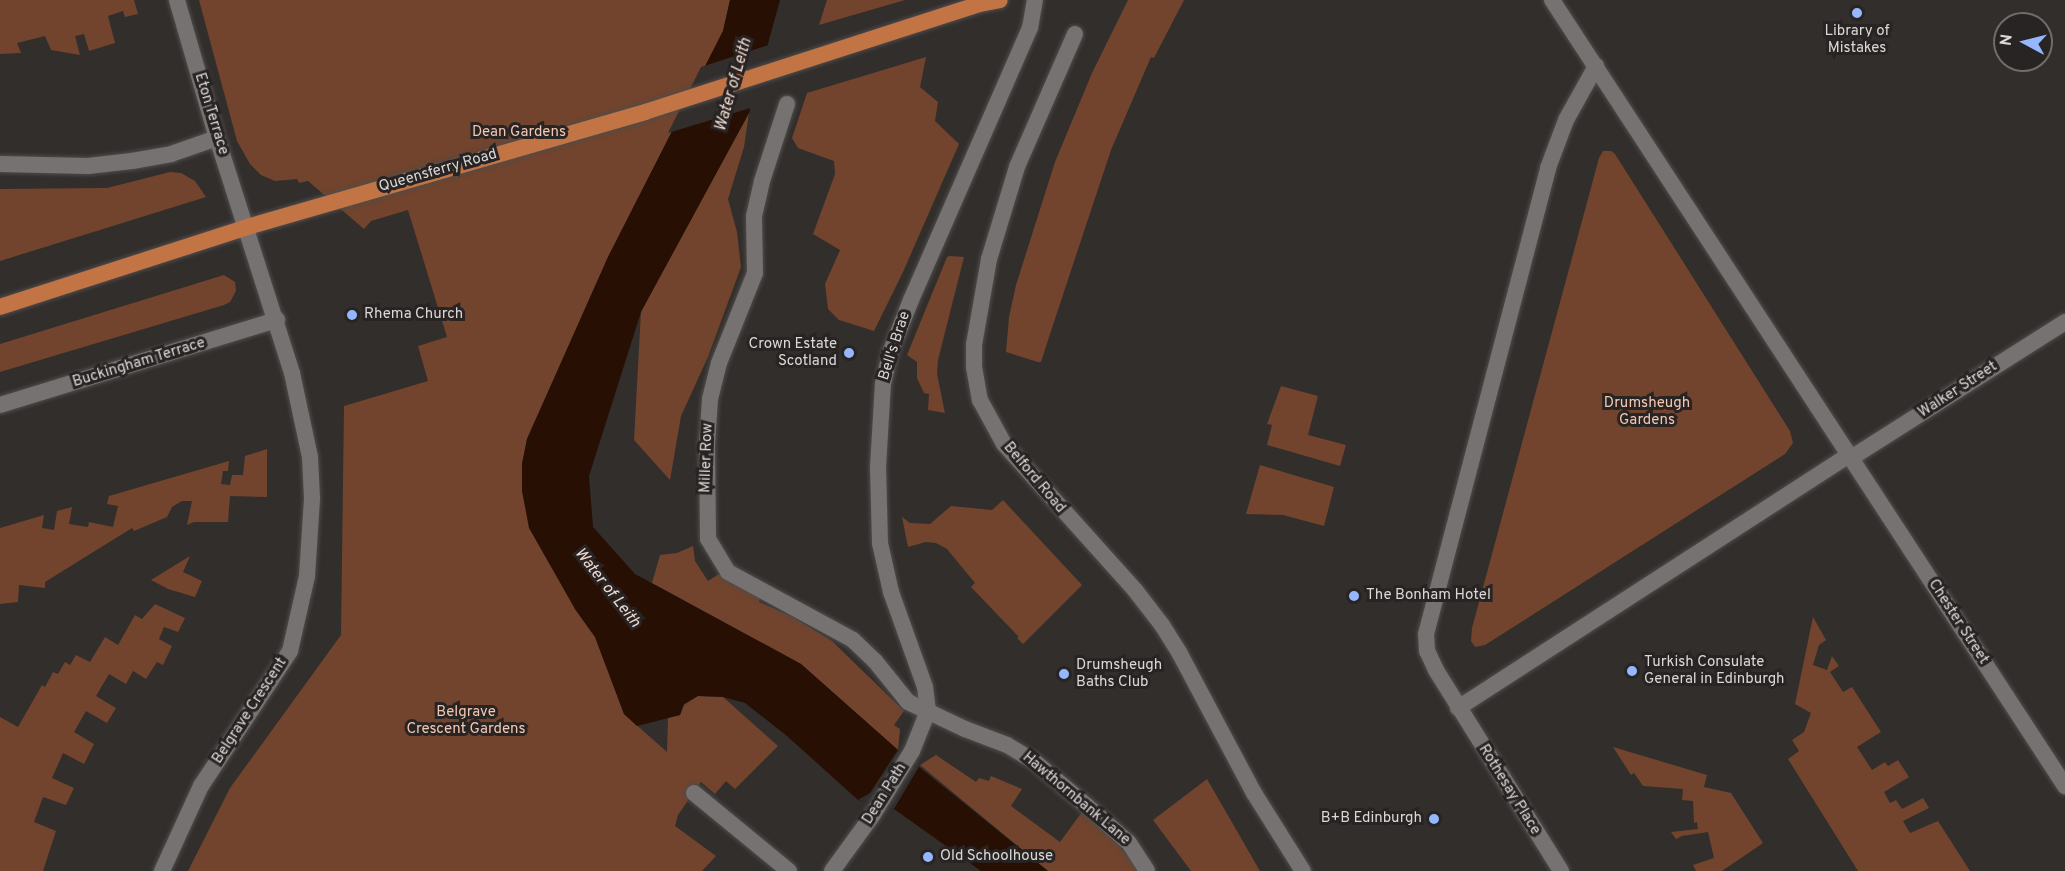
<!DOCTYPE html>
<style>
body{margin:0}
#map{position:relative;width:2065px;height:871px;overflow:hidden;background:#312e2c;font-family:Overpass,sans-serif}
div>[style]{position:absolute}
.green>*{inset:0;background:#72442d}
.water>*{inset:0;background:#270f03}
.pier>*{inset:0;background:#312e2c}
.roads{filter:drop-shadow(0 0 2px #4f4c4b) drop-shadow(0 0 2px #4f4c4b)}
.pedestrian>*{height:16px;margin:-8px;padding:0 8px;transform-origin:8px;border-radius:8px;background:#767271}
.minor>*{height:16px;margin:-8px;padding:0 8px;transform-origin:8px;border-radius:8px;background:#767271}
.tertiary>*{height:16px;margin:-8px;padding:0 8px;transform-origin:8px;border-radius:8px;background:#767271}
.primary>*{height:16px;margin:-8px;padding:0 8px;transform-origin:8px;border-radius:8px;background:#c27445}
.dots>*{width:16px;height:16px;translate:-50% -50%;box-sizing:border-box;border:3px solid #282423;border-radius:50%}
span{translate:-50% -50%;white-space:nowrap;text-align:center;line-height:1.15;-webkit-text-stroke:6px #282423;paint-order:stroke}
.poi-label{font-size:15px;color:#dad8d7}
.left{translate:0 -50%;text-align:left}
.right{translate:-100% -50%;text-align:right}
.street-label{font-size:15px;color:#dad8d7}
.park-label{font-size:15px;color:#f3c7b2}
.water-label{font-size:16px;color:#efd8ce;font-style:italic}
.north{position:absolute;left:1993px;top:12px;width:60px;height:60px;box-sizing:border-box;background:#282423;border:2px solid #6f6c6b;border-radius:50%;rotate:277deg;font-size:16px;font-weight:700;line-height:24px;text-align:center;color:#dad8d7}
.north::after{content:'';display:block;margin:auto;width:21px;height:27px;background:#95b7fd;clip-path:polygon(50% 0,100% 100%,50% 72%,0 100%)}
</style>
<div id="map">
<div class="green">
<i style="clip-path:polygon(0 0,134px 0,138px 14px,125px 17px,123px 11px,108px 16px,115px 43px,89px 51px,84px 34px,75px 36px,80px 55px,51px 50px,45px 36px,17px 43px,21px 53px,0 54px)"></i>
<i style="clip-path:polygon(199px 0,730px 0,723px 31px,608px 257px,527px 439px,522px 464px,575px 609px,595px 637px,624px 714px,667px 752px,668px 717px,680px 715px,684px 705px,698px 696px,723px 697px,778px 746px,735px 789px,726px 781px,715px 794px,701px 782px,678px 815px,675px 826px,716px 856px,702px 871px,188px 871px,230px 788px,341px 635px,344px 406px,428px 381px,418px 346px,447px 337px,408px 210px,371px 221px,364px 229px,308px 181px,299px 183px,297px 179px,275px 181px,261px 175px,250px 164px,237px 141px)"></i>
<i style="clip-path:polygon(827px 0,905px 0,819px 25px)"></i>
<i style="clip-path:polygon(1128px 0,1184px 0,1154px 58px,1151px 57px,1111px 150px,1050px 334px,1041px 362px,1038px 362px,1006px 352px,1009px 317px,1016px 285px,1055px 162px,1092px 73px)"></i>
<i style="clip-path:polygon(926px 57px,920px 87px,938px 102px,935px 121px,959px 144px,903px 272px,874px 331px,839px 320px,828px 309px,825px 284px,840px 250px,813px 234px,835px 174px,834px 161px,798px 148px,792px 138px,807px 93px)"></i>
<i style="clip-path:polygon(749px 113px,744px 147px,728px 199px,737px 232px,741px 267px,708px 357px,681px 416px,670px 480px,634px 440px,641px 311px)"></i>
<i style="clip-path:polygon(1603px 151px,1611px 151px,1615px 154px,1790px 431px,1793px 443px,1785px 454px,1485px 645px,1475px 647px,1471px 641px,1472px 628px,1599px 158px)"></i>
<i style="clip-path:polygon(170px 172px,181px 173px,195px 181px,206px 197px,0 261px,0 189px,107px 188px)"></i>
<i style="clip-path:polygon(950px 256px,964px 257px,938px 360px,937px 374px,945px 413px,928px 410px,929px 394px,924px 393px,917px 378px,917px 362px,907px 355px,947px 257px)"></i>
<i style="clip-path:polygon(224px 275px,235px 282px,236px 291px,230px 302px,224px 305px,0 372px,0 344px)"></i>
<i style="clip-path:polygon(1281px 386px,1318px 396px,1308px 435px,1346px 445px,1340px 466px,1267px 445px,1272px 425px,1267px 424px)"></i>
<i style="clip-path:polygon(267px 449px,267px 497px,230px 496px,228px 522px,194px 522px,187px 525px,192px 501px,182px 501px,172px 507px,167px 517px,134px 531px,132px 528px,45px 582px,45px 588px,19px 585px,18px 602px,0 604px,0 528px,44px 515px,42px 528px,54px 530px,57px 511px,72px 507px,69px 524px,88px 527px,89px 522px,113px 527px,118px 506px,107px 504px,109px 496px,229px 461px,228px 471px,223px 471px,221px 484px,230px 485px,232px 475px,243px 475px,245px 456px)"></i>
<i style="clip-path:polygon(1260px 465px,1334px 487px,1324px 526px,1283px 515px,1246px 514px)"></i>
<i style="clip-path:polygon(1003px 500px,1082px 585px,1023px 644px,1017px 638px,1019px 637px,971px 587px,975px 583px,947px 549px,936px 543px,926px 542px,908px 547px,902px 517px,910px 523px,930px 524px,951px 506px,992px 510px)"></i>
<i style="clip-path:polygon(693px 546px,695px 561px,708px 581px,719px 574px,760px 597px,759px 602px,791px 616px,832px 641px,904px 711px,894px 725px,900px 729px,898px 750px,801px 664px,652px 583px,660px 555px,677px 553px)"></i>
<i style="clip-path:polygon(190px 556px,183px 572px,202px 581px,195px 597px,168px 589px,151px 580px)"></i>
<i style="clip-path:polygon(155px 604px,185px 618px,178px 632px,164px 627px,159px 639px,172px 646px,163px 665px,157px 662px,146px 679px,133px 671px,126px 684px,109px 674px,96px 696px,116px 708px,107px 723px,86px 711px,74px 732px,94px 744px,84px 764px,63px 753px,52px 778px,74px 788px,66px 805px,43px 797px,34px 822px,56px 831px,43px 871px,0 871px,0 717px,18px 727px,42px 685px,45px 687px,53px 672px,58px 674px,65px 662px,70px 665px,76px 655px,90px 662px,105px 637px,118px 645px,135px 615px,142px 619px)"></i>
<i style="clip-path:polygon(1813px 617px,1826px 640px,1819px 645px,1813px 665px,1827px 670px,1832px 656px,1839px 666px,1830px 672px,1843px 692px,1852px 687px,1881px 732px,1857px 747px,1872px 770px,1885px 762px,1888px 766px,1898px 760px,1909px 777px,1884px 792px,1890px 803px,1896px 800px,1902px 809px,1923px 798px,1929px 808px,1903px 821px,1910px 833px,1938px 821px,1970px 871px,1858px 871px,1788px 759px,1799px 751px,1792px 740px,1804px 732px,1811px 713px,1795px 704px)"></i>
<i style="clip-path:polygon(1613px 747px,1707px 775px,1704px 787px,1731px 793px,1763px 843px,1722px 871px,1696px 871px,1693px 865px,1714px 858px,1708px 832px,1682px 836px,1676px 839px,1671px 832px,1698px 829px,1697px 822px,1694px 823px,1693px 801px,1682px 800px,1683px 789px,1643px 786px,1634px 773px,1631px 775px)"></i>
<i style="clip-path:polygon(936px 755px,976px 782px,979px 778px,989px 781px,991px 776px,1022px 789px,1011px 806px,1060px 842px,1082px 812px,1124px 845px,1121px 848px,1139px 871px,1048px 871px,920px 765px)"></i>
<i style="clip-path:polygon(1207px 779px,1260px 871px,1191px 871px,1153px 820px)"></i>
</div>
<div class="water">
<i style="clip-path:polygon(730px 0,780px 0,749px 113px,641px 312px,589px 476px,593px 527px,635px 574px,801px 664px,898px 750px,1048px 871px,981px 871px,894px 809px,858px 800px,787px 736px,745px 703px,723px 697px,698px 696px,684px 704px,680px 715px,637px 726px,624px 714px,595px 637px,575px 609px,529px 528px,522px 491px,522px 464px,527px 439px,608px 257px,723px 31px)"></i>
</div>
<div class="pier">
<i style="clip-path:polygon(769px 45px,754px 107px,668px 133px,701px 67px)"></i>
<i style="clip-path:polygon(898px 750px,920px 765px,894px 809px,858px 800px,870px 793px)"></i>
</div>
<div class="roads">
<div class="pedestrian">
<i style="left:728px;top:572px;width:39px;rotate:-121deg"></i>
<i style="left:708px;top:539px;width:94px;rotate:-90.6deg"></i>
<i style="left:707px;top:445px;width:46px;rotate:-86.3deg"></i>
<i style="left:710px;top:399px;width:37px;rotate:-76deg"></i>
<i style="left:719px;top:363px;width:97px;rotate:-68.2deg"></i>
<i style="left:755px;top:273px;width:57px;rotate:-91deg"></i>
<i style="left:754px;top:216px;width:36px;rotate:-77deg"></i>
<i style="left:762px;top:181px;width:81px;rotate:-72deg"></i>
<i style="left:1034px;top:761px;width:70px;rotate:40.3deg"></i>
</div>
<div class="minor">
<i style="left:1075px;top:34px;width:145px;rotate:113.6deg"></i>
<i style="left:1017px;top:167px;width:96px;rotate:106.9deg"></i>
<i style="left:989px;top:259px;width:87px;rotate:99.9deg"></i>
<i style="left:974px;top:345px;width:22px;rotate:90deg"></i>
<i style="left:974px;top:367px;width:34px;rotate:80deg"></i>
<i style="left:980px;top:400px;width:50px;rotate:61.4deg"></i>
<i style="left:1004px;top:444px;width:196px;rotate:48.1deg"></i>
<i style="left:1135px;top:590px;width:44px;rotate:52.4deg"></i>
<i style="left:1162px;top:625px;width:34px;rotate:58deg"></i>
<i style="left:1180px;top:654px;width:157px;rotate:62deg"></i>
<i style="left:1254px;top:793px;width:92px;rotate:57.9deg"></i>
<i style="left:0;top:164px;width:88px;rotate:1.3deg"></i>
<i style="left:88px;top:166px;width:44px;rotate:-6.5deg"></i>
<i style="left:132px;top:161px;width:40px;rotate:-10deg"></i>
<i style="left:171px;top:154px;width:49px;rotate:-19.2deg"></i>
<i style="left:0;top:405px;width:290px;rotate:-17.1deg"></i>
<i style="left:1851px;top:458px;width:254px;rotate:-32.4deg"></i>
<i style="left:728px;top:572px;width:142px;rotate:28.5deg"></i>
<i style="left:853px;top:640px;width:30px;rotate:44deg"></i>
<i style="left:875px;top:661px;width:53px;rotate:51.2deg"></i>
<i style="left:908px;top:702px;width:63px;rotate:25.3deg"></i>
<i style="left:965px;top:729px;width:45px;rotate:20.9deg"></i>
<i style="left:1007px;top:745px;width:31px;rotate:31deg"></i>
<i style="left:1458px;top:708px;width:466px;rotate:-32.9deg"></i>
<i style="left:694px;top:793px;width:123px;rotate:39.4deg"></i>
<i style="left:1087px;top:806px;width:56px;rotate:41.4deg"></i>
<i style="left:1129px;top:843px;width:33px;rotate:57deg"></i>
<i style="left:162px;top:871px;width:94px;rotate:-65.4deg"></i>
<i style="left:201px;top:786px;width:162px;rotate:-56.6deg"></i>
<i style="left:290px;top:651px;width:77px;rotate:-77.2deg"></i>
<i style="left:307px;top:576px;width:78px;rotate:-86.3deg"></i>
<i style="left:312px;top:498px;width:41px;rotate:-92.8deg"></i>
<i style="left:310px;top:457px;width:86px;rotate:-102.1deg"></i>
<i style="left:292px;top:373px;width:247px;rotate:-107.7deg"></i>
<i style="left:217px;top:138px;width:144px;rotate:-106.2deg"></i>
<i style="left:832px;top:871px;width:68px;rotate:-54deg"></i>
<i style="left:872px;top:816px;width:76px;rotate:-58.4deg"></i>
<i style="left:912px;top:751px;width:43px;rotate:-68.2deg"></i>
<i style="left:928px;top:711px;width:24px;rotate:-97deg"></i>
<i style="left:925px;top:687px;width:101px;rotate:-109.7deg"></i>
<i style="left:891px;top:592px;width:50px;rotate:-102.7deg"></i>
<i style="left:880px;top:543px;width:76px;rotate:-91.5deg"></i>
<i style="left:878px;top:467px;width:83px;rotate:-86.6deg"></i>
<i style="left:883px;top:384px;width:32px;rotate:-77deg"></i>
<i style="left:890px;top:353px;width:57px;rotate:-68.4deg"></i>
<i style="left:911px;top:300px;width:297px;rotate:-66.4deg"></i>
<i style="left:1030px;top:28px;width:28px;rotate:-80deg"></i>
<i style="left:1561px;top:871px;width:237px;rotate:-121.9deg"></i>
<i style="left:1436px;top:670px;width:21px;rotate:-115deg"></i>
<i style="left:1427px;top:651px;width:17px;rotate:-93deg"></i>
<i style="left:1426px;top:634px;width:482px;rotate:-75.3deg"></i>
<i style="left:1548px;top:168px;width:51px;rotate:-69.4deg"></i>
<i style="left:1566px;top:120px;width:62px;rotate:-60.9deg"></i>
</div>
<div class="tertiary">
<i style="left:1552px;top:0;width:939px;rotate:56.87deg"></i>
</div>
<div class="primary">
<i style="left:0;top:307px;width:260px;rotate:-17.9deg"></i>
<i style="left:247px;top:227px;width:414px;rotate:-16.1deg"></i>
<i style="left:645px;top:112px;width:352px;rotate:-17.9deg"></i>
<i style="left:980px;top:4px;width:20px;rotate:-11deg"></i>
</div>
</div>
<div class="dots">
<i style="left:1857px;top:13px;background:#95b7fd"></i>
<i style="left:352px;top:315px;background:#95b7fd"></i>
<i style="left:849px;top:353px;background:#95b7fd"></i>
<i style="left:1354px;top:596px;background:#95b7fd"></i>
<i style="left:1632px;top:671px;background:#95b7fd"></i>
<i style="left:1064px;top:674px;background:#95b7fd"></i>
<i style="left:1434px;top:819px;background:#95b7fd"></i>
<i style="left:928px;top:857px;background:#95b7fd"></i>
</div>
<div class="poi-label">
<span style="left:1857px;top:40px">Library of<br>Mistakes</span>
<span class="left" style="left:364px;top:315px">Rhema Church</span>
<span class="right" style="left:837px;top:353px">Crown Estate<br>Scotland</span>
<span class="left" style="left:1366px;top:596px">The Bonham Hotel</span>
<span class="left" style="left:1644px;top:671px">Turkish Consulate<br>General in Edinburgh</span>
<span class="left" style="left:1076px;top:674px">Drumsheugh<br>Baths Club</span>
<span class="right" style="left:1422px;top:819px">B+B Edinburgh</span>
<span class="left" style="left:940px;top:857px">Old Schoolhouse</span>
</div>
<div class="street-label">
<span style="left:211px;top:114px;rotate:73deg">Eton Terrace</span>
<span style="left:438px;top:171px;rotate:-16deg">Queensferry Road</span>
<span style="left:895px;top:346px;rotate:-72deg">Bell's Brae</span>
<span style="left:139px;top:363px;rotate:-17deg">Buckingham Terrace</span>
<span style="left:1958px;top:390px;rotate:-33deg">Walker Street</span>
<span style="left:707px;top:458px;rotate:-88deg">Miller Row</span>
<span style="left:1034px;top:478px;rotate:50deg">Belford Road</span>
<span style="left:1958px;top:622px;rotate:57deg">Chester Street</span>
<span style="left:250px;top:711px;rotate:-57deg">Belgrave Crescent</span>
<span style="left:1509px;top:790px;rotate:58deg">Rothesay Place</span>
<span style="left:885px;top:794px;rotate:-58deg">Dean Path</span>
<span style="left:1076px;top:799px;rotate:40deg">Hawthornbank Lane</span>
</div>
<div class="park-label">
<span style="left:519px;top:133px">Dean Gardens</span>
<span style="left:1647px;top:412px">Drumsheugh<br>Gardens</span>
<span style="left:466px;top:721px">Belgrave<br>Crescent Gardens</span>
</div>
<div class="water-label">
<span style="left:734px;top:85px;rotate:-74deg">Water of Leith</span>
<span style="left:607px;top:588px;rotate:52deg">Water of Leith</span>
</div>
<div class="north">N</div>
</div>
